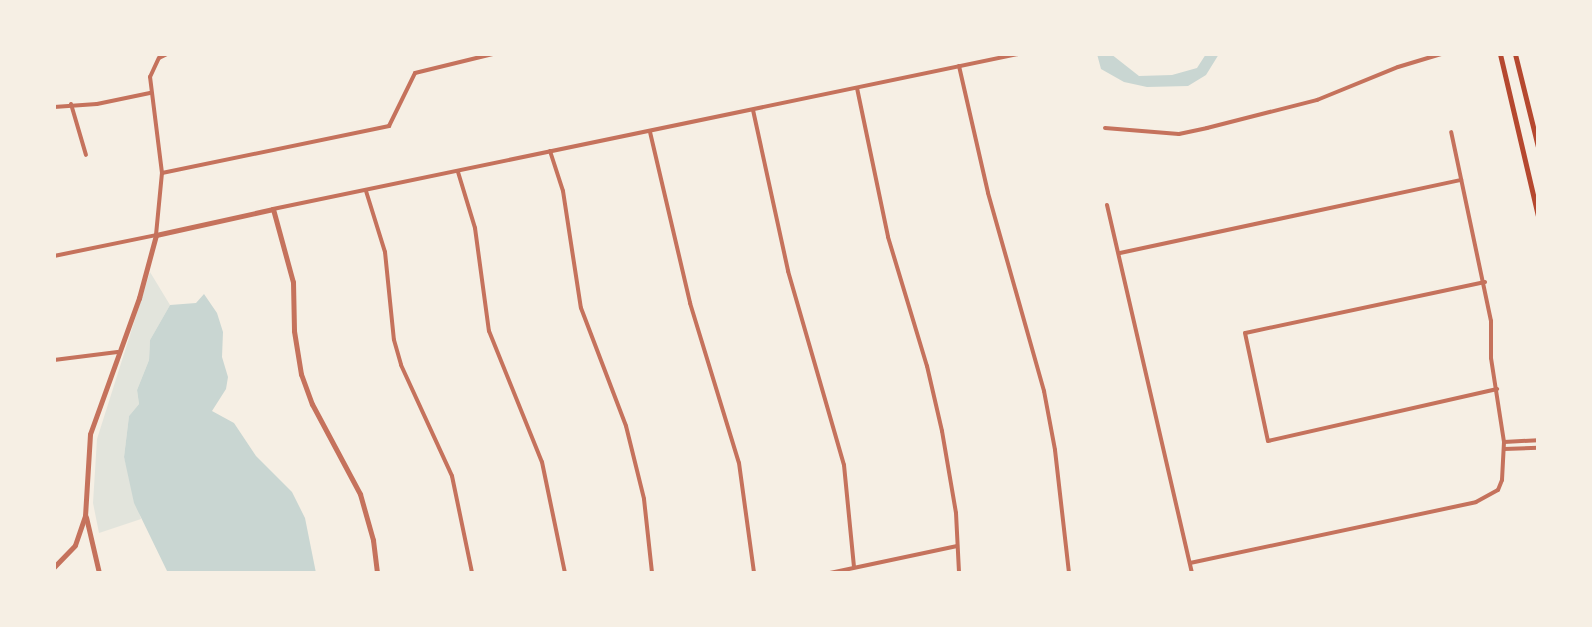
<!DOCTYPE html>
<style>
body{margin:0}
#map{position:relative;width:1592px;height:627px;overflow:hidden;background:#f6efe4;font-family:Lora,serif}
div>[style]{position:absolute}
.green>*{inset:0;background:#e2e4dc}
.water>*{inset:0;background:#c9d6d2}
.minor>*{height:4px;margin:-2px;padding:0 2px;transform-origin:2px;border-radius:2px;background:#c5725c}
.tertiary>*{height:5px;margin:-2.5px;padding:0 2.5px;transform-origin:2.5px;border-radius:2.5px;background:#c5725c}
.secondary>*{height:5px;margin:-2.5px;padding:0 2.5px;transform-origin:2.5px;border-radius:2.5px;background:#b5482f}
span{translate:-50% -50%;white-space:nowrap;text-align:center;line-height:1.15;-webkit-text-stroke:8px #f6efe4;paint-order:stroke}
.frame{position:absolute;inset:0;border:56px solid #f6efe4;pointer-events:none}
</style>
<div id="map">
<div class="green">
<i style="clip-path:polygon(150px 272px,170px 305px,150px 340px,149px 360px,137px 390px,139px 404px,129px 416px,124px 457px,141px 519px,99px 533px,93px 503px,97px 439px)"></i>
</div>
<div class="water">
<i style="clip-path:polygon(1097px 54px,1111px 54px,1139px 76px,1172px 75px,1197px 68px,1206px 54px,1219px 54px,1206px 75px,1188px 86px,1147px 87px,1124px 82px,1101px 69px)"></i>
<i style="clip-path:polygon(204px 294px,217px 313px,223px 332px,222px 357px,228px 377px,226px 389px,212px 411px,234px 423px,256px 456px,292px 492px,305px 518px,316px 573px,168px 573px,134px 503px,124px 457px,129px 416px,139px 404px,137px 390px,149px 360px,150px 340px,170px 305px,196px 303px)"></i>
</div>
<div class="minor">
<i style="left:959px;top:66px;width:130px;rotate:77.1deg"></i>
<i style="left:988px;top:193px;width:206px;rotate:74.2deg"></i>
<i style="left:1044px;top:391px;width:60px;rotate:79.4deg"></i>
<i style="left:1055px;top:450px;width:124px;rotate:83.5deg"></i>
<i style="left:857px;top:88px;width:152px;rotate:78.2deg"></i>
<i style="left:888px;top:237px;width:135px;rotate:73.2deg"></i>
<i style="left:927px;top:366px;width:67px;rotate:77deg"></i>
<i style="left:942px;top:431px;width:83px;rotate:80.3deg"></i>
<i style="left:956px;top:513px;width:60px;rotate:87.1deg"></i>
<i style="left:71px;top:104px;width:53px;rotate:73.6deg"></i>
<i style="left:54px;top:107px;width:43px;rotate:-4deg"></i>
<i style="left:97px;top:104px;width:54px;rotate:-11.7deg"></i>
<i style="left:753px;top:110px;width:165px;rotate:77.7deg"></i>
<i style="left:788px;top:271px;width:202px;rotate:73.9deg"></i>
<i style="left:844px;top:465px;width:102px;rotate:84.4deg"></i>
<i style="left:1105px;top:128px;width:74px;rotate:4.6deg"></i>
<i style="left:1179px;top:134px;width:29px;rotate:-12deg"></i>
<i style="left:1207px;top:128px;width:114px;rotate:-14.3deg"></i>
<i style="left:1317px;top:100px;width:87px;rotate:-22.2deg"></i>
<i style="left:1398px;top:67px;width:45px;rotate:-16.8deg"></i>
<i style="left:650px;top:132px;width:176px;rotate:76.8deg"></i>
<i style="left:690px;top:303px;width:167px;rotate:73deg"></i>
<i style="left:739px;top:463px;width:111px;rotate:82.2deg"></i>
<i style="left:550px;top:151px;width:42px;rotate:72deg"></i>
<i style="left:563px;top:191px;width:118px;rotate:81.3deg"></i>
<i style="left:581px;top:308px;width:126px;rotate:69.1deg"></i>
<i style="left:626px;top:426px;width:75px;rotate:76.1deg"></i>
<i style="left:644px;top:499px;width:74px;rotate:83.8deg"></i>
<i style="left:458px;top:172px;width:59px;rotate:73.1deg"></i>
<i style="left:475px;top:228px;width:104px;rotate:82.3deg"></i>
<i style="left:489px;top:331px;width:141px;rotate:68deg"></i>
<i style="left:542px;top:462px;width:113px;rotate:78.3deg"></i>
<i style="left:162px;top:173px;width:232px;rotate:-11.7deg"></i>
<i style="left:389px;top:126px;width:59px;rotate:-63.9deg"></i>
<i style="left:415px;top:73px;width:80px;rotate:-13.7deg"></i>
<i style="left:366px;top:191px;width:64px;rotate:72.7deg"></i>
<i style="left:385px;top:252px;width:88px;rotate:84.2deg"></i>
<i style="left:394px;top:340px;width:26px;rotate:74deg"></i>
<i style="left:401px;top:365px;width:122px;rotate:65.3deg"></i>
<i style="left:452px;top:476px;width:99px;rotate:78.3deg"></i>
<i style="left:1107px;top:205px;width:378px;rotate:77deg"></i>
<i style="left:273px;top:209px;width:761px;rotate:-11.75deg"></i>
<i style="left:1120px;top:253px;width:349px;rotate:-12.1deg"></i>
<i style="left:54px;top:256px;width:104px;rotate:-11.6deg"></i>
<i style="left:156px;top:235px;width:62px;rotate:-84.5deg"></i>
<i style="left:162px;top:173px;width:97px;rotate:-97.1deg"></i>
<i style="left:150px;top:77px;width:21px;rotate:-65deg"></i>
<i style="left:159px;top:58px;width:9px;rotate:-27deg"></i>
<i style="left:1485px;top:282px;width:245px;rotate:168deg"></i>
<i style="left:1245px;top:333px;width:110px;rotate:78deg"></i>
<i style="left:1268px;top:441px;width:235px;rotate:-12.8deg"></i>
<i style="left:54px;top:360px;width:64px;rotate:-7.1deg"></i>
<i style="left:1504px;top:442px;width:34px;rotate:-3deg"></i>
<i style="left:1504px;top:449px;width:34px;rotate:-2deg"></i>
<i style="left:1190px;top:563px;width:292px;rotate:-12deg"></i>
<i style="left:1476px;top:502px;width:25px;rotate:-29deg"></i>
<i style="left:1498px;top:490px;width:11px;rotate:-68deg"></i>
<i style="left:1502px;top:480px;width:38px;rotate:-87deg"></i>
<i style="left:1504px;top:442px;width:85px;rotate:-98.8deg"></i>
<i style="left:1491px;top:358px;width:37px;rotate:-90deg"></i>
<i style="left:1491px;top:321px;width:193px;rotate:-101.9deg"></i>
<i style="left:830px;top:573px;width:130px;rotate:-12deg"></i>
</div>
<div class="tertiary">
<i style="left:86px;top:517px;width:57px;rotate:76.9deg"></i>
<i style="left:54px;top:567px;width:30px;rotate:-46deg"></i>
<i style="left:75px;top:545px;width:31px;rotate:-71deg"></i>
<i style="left:85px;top:516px;width:82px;rotate:-86.5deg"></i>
<i style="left:90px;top:434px;width:145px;rotate:-70.2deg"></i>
<i style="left:139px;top:298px;width:65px;rotate:-74.9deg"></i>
<i style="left:156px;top:235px;width:120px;rotate:-12.5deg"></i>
<i style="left:273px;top:209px;width:76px;rotate:74.7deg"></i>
<i style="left:293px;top:282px;width:49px;rotate:88.8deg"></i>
<i style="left:294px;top:331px;width:44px;rotate:80.8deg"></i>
<i style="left:301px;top:374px;width:32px;rotate:70deg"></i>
<i style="left:312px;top:404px;width:102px;rotate:61.9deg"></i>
<i style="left:360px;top:494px;width:48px;rotate:74.2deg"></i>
<i style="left:373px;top:540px;width:33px;rotate:83deg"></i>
</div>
<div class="secondary">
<i style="left:1500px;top:54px;width:166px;rotate:76.8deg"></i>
<i style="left:1515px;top:54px;width:96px;rotate:76.1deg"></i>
</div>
<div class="frame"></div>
</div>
